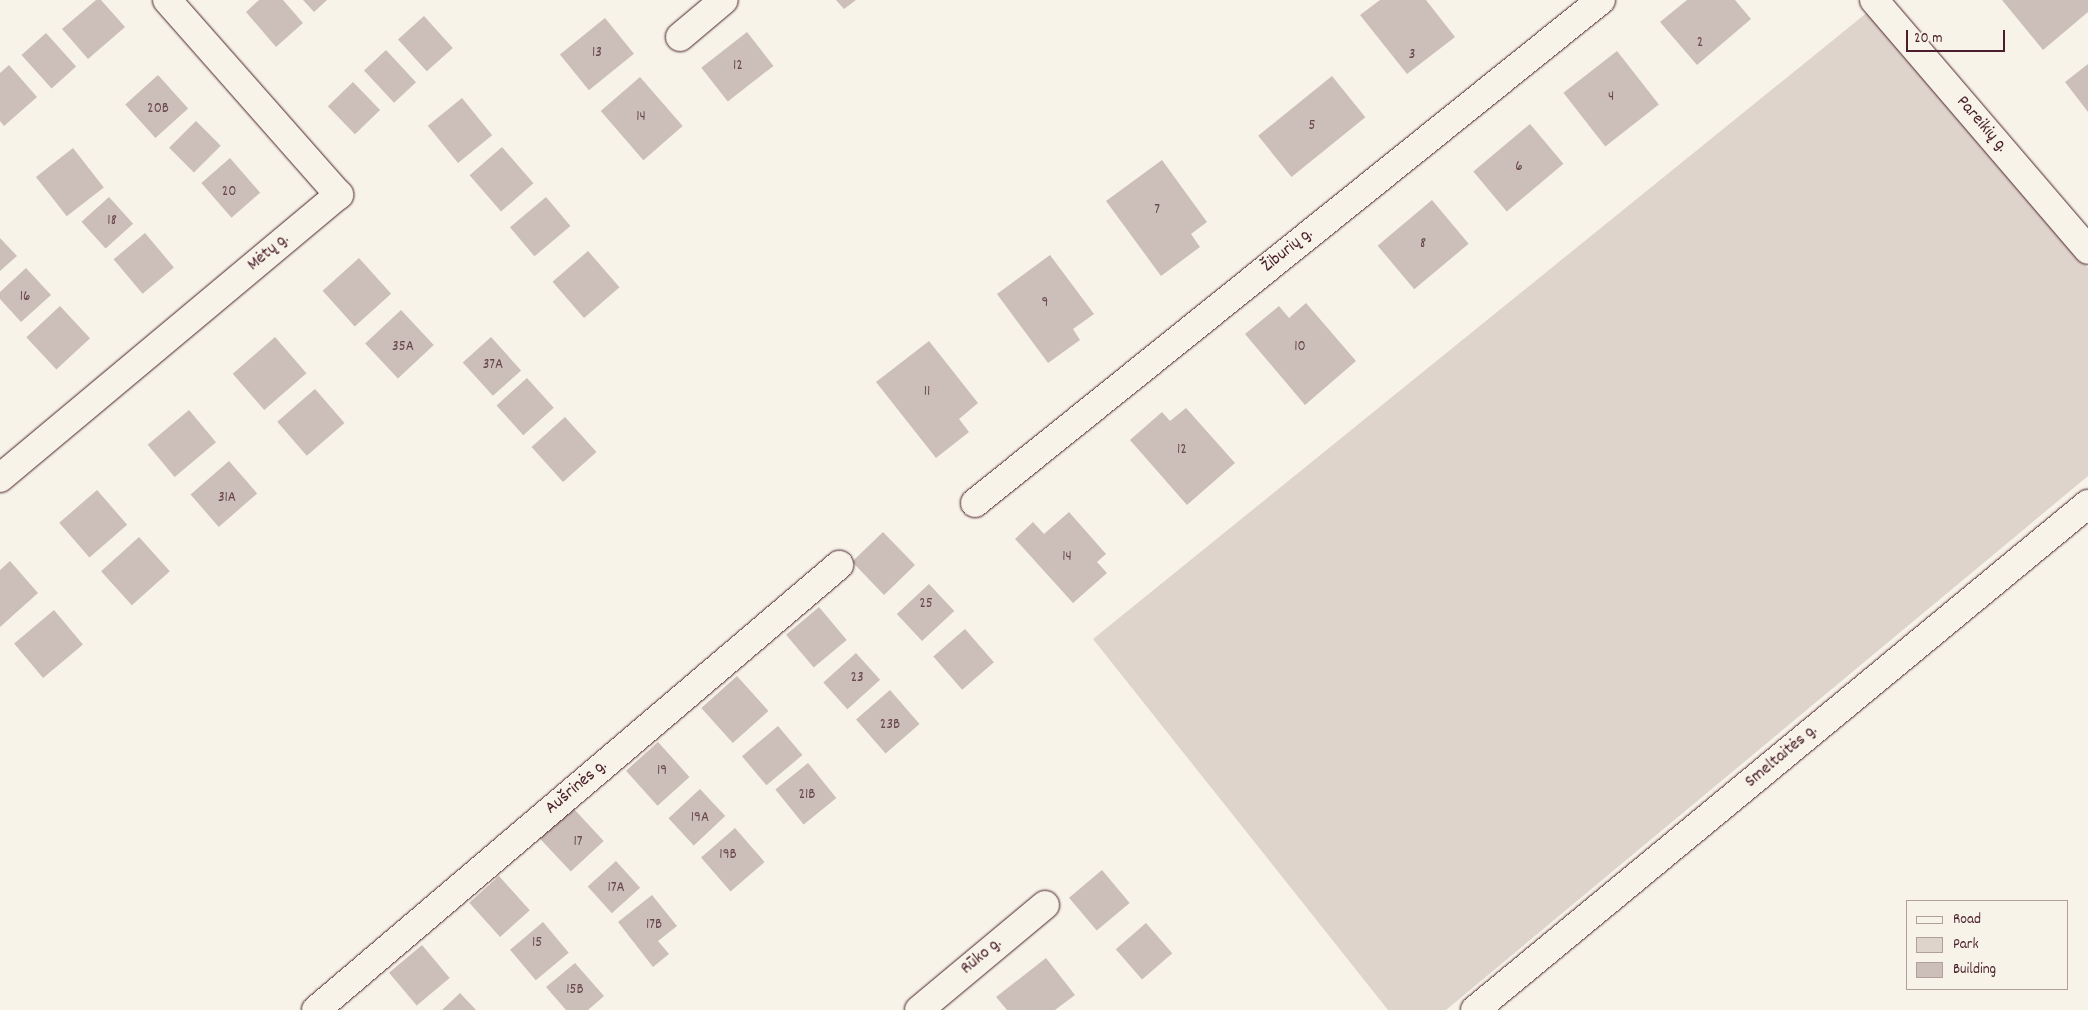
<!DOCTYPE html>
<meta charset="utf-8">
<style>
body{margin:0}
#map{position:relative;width:2088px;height:1010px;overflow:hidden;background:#f7f3e8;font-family:Dekko,sans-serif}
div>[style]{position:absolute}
.green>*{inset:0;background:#ded4cc}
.building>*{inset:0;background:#ccbfb9;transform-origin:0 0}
.roads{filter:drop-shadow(0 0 1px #4a1f2b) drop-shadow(0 0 1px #4a1f2b)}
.minor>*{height:28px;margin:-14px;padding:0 14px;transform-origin:14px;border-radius:14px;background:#f7f3e8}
.secondary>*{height:28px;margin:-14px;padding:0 14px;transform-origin:14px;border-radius:14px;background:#f7f3e8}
span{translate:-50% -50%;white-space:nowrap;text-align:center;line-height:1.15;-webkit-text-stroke:4.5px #f7f3e8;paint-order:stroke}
.number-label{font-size:15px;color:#6a474e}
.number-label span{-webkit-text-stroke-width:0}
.street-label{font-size:18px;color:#4a1f2b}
.legend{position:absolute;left:1906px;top:900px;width:162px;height:90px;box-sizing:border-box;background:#f7f3e8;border:1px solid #b29e9c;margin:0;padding:6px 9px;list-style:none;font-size:15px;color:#4a1f2b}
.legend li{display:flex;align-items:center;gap:10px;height:25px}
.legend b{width:25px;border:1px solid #b29e9c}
.scale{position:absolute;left:1906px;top:30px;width:99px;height:22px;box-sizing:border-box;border:2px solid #4a1f2b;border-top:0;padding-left:6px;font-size:15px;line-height:18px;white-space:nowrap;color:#4a1f2b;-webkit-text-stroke:4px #f7f3e8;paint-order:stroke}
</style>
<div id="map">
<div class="green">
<i style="clip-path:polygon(1869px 11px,2088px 268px,2088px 476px,1446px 1010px,1388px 1010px,1093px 639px)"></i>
</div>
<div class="building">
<i style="clip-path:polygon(96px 0,101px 0,125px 27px,88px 59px,62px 29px)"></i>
<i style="clip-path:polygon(259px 0,283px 0,303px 23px,276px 47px,246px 12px)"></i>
<i style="clip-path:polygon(303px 0,327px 0,314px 12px)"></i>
<i style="clip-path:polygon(836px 0,856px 0,844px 9px)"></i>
<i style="clip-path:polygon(1380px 0,1426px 0,1455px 37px,1407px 74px,1360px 15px)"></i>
<i style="clip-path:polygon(1687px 0,1735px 0,1751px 19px,1697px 65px,1660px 22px)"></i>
<i style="clip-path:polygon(2002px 0,2088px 0,2088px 12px,2043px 50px)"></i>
<i style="left:424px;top:16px;width:43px;height:35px;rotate:48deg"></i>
<i style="left:605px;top:18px;width:46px;height:58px;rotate:51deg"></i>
<i style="left:747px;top:32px;width:43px;height:58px;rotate:52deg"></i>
<i style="left:46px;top:33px;width:45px;height:33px;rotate:48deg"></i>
<i style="left:386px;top:50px;width:44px;height:30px;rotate:47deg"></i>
<i style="left:1617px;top:51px;width:68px;height:68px;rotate:52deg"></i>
<i style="clip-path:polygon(2088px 64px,2088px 112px,2065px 82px)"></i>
<i style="clip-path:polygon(9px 65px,37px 97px,4px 126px,0 121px,0 73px)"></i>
<i style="left:158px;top:75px;width:45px;height:44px;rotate:48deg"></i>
<i style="left:1332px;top:76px;width:53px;height:95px;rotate:51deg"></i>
<i style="left:640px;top:77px;width:65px;height:52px;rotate:49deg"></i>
<i style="left:353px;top:82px;width:39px;height:35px;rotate:46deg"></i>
<i style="left:462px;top:98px;width:48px;height:44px;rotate:51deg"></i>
<i style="left:196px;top:121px;width:35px;height:38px;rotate:45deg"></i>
<i style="left:1530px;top:124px;width:52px;height:74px;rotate:50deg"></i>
<i style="left:502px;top:147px;width:48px;height:43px;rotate:49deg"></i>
<i style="left:73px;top:148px;width:50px;height:47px;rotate:52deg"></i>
<i style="left:230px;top:158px;width:46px;height:38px;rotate:49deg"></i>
<i style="clip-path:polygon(1162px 160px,1207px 222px,1191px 234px,1200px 247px,1161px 276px,1106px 201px)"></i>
<i style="left:109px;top:197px;width:36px;height:37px;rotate:48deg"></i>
<i style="left:546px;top:197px;width:38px;height:47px;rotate:50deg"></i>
<i style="left:1432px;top:200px;width:57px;height:71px;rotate:50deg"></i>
<i style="left:145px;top:233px;width:45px;height:41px;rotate:50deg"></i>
<i style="clip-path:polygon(0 238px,17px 256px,0 271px)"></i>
<i style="left:588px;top:251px;width:48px;height:47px;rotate:49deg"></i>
<i style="clip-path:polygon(1050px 255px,1094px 314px,1073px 329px,1080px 340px,1048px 363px,997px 294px)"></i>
<i style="left:359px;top:258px;width:48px;height:49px;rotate:48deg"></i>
<i style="clip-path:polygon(26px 268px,51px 295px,21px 322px,0 299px,0 292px)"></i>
<i style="clip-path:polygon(1306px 303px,1356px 361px,1305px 405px,1245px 334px,1279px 306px,1289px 318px)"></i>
<i style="left:60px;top:306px;width:44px;height:46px;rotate:47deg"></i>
<i style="left:401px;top:310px;width:48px;height:49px;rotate:47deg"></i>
<i style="left:275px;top:337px;width:48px;height:56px;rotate:49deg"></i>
<i style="left:491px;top:337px;width:45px;height:38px;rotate:48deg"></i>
<i style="clip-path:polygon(929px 341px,978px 403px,959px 419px,969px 432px,936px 458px,876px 382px)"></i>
<i style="left:527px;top:378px;width:40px;height:41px;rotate:48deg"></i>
<i style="left:315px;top:389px;width:45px;height:50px;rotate:49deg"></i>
<i style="clip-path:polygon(1186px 408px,1235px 463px,1187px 505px,1130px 440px,1162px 412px,1170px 421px)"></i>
<i style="left:189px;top:410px;width:42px;height:54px;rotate:50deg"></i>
<i style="left:565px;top:417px;width:47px;height:45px;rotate:48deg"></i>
<i style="left:229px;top:461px;width:43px;height:51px;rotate:49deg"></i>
<i style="left:97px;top:490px;width:46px;height:50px;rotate:49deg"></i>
<i style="clip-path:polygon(1069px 512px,1106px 554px,1097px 562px,1107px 573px,1073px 603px,1015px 539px,1033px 522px,1044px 534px)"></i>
<i style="left:883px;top:532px;width:46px;height:43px;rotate:46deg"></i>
<i style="left:139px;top:537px;width:46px;height:51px;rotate:48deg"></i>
<i style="clip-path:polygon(10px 561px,38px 593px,0 627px,0 570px)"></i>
<i style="left:929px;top:584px;width:37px;height:44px;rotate:47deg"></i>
<i style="left:819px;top:607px;width:43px;height:43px;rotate:50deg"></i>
<i style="left:54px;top:610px;width:45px;height:52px;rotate:50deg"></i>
<i style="left:965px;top:629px;width:44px;height:42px;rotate:49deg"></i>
<i style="left:856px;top:653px;width:36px;height:44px;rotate:48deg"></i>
<i style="left:737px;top:676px;width:47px;height:48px;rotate:48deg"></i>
<i style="left:890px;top:690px;width:45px;height:45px;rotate:49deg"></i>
<i style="left:778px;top:726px;width:38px;height:47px;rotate:50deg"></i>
<i style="left:658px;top:742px;width:47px;height:43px;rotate:48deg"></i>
<i style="left:808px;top:763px;width:45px;height:42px;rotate:51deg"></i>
<i style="left:700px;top:789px;width:37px;height:43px;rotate:47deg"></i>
<i style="left:573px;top:808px;width:45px;height:45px;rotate:47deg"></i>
<i style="left:735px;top:828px;width:45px;height:45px;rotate:49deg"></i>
<i style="left:616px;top:861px;width:36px;height:38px;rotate:48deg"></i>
<i style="left:1102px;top:870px;width:43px;height:43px;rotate:50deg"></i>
<i style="left:499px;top:876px;width:46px;height:40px;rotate:48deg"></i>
<i style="clip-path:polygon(652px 895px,677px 926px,658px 941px,669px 954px,653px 967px,618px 922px)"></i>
<i style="left:543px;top:922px;width:40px;height:43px;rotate:50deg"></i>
<i style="left:1146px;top:923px;width:40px;height:40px;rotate:49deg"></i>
<i style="left:422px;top:945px;width:43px;height:43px;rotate:50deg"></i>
<i style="clip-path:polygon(1046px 958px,1075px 995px,1055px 1010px,1007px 1010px,996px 997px)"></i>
<i style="clip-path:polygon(575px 963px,604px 996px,588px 1010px,566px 1010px,546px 987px)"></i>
<i style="clip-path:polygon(460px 993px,476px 1010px,442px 1010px)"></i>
</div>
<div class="roads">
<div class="minor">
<i style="left:1874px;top:0;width:329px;rotate:49.4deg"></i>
<i style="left:680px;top:37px;width:57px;rotate:-40.1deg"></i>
<i style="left:0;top:478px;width:442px;rotate:-39.9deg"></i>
<i style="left:339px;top:195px;width:260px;rotate:-131.4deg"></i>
<i style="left:975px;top:503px;width:803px;rotate:-38.78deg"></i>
<i style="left:316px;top:1010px;width:687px;rotate:-40.39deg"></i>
<i style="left:919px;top:1010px;width:164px;rotate:-39.8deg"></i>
</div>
<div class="secondary">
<i style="left:1475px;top:1010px;width:795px;rotate:-39.54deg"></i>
</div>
</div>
<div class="number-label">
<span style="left:1700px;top:44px">2</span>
<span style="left:597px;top:54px">13</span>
<span style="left:1412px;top:56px">3</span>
<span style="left:738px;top:67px">12</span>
<span style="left:1611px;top:98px">4</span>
<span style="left:158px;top:110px">20B</span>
<span style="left:641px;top:118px">14</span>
<span style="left:1312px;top:127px">5</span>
<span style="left:1519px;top:168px">6</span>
<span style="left:229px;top:193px">20</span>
<span style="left:1157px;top:211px">7</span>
<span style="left:112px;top:222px">18</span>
<span style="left:1423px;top:245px">8</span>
<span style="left:25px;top:298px">16</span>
<span style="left:1045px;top:304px">9</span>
<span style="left:403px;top:348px">35A</span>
<span style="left:1300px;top:348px">10</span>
<span style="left:493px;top:366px">37A</span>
<span style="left:927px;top:393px">11</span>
<span style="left:1182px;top:451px">12</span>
<span style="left:227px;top:499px">31A</span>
<span style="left:1067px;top:558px">14</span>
<span style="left:926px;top:605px">25</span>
<span style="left:857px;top:679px">23</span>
<span style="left:890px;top:726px">23B</span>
<span style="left:662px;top:772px">19</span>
<span style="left:807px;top:796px">21B</span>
<span style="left:700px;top:819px">19A</span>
<span style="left:578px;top:843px">17</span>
<span style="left:728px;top:856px">19B</span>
<span style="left:616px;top:889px">17A</span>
<span style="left:654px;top:926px">17B</span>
<span style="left:537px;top:944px">15</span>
<span style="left:575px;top:991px">15B</span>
</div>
<div class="street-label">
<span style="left:1981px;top:125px;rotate:49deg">Pareikių g.</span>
<span style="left:1288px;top:251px;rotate:-39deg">Žiburių g.</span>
<span style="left:269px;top:253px;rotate:-40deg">Mėtų g.</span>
<span style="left:1782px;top:757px;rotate:-40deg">Smeltaitės g.</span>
<span style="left:577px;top:788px;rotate:-40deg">Aušrinės g.</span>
<span style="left:982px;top:957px;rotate:-40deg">Rūko g.</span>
</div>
<ul class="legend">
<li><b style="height:6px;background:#f7f3e8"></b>Road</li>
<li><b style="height:14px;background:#ded4cc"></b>Park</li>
<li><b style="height:14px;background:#ccbfb9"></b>Building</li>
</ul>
<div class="scale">20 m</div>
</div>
